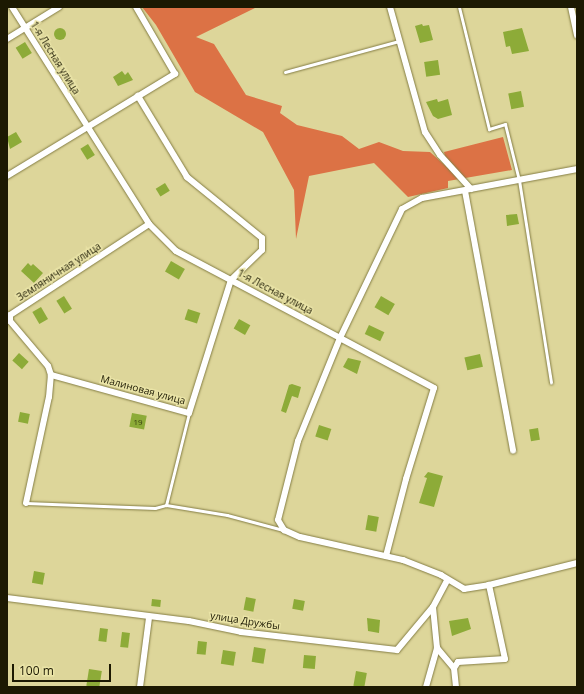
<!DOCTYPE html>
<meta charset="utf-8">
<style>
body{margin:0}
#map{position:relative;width:584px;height:694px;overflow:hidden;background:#ddd69a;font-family:"Open Sans",sans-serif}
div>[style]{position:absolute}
.forest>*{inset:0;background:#dc7245}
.building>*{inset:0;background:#8dab38;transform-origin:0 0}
.round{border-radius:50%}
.roads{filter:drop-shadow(0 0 1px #847d44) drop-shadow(0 0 1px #847d44)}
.service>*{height:3px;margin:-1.5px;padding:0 1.5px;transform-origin:1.5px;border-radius:1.5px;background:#fff}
.minor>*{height:6px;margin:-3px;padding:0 3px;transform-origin:3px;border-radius:3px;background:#fff}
span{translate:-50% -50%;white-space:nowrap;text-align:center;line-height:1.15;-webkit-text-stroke:3px #eae4a7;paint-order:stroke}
.number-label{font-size:8px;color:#383e10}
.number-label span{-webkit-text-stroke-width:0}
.street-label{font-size:10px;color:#1c1902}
.frame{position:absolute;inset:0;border:8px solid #1c1902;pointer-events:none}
.scale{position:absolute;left:12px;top:664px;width:99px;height:18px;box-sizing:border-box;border:2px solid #1c1902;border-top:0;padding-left:5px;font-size:12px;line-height:14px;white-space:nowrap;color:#1c1902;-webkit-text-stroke:3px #eae4a7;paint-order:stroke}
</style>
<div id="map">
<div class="forest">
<i style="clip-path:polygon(142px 7px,257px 7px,196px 37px,214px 44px,246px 95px,282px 106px,280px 113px,297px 125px,342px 136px,359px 149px,379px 142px,403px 151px,430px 152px,448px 168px,444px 152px,503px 137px,512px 170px,448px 181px,448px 188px,408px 197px,374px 163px,309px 176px,296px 239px,294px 190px,263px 132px,195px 92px,156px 25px)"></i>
</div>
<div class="building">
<i style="clip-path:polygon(422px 24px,423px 26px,429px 25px,433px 40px,420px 43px,415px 26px)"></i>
<i style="clip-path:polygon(522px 28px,529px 51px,512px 54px,510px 46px,506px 47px,503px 32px)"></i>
<i class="round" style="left:54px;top:28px;width:12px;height:12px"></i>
<i style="left:25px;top:42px;width:13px;height:11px;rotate:58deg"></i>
<i style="left:438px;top:60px;width:15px;height:14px;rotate:82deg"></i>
<i style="clip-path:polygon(122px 71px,125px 75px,128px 72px,133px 80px,118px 86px,113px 77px)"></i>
<i style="left:521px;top:91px;width:16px;height:13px;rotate:79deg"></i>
<i style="clip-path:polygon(437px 99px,438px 102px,448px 99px,452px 115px,438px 119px,433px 116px,426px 102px)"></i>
<i style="clip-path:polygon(16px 132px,22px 142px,10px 149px,7px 137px)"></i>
<i style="left:88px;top:144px;width:13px;height:9px;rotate:58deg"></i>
<i style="left:165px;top:183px;width:9px;height:11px;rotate:58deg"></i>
<i style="clip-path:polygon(517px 214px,519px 224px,507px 226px,506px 215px)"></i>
<i style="left:171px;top:261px;width:16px;height:12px;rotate:30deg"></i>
<i style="clip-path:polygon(28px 263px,31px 266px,33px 264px,43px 273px,34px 283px,21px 271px)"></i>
<i style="left:64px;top:296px;width:15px;height:9px;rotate:58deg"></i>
<i style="left:381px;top:296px;width:16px;height:13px;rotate:30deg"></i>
<i style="left:41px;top:307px;width:14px;height:10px;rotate:60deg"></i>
<i style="left:188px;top:309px;width:13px;height:11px;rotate:18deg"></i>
<i style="left:239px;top:319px;width:13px;height:11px;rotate:29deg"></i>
<i style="left:369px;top:325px;width:17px;height:10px;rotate:25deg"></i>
<i style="left:19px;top:353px;width:13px;height:10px;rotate:42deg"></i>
<i style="left:480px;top:354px;width:13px;height:16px;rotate:77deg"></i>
<i style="clip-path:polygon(348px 358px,361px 361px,357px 374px,343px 367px)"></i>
<i style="clip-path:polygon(292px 384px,301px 387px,298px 398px,292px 396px,286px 413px,281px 411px,289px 385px)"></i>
<i style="left:20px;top:412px;width:10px;height:10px;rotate:11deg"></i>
<i style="left:132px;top:413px;width:15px;height:14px;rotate:11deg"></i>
<i style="left:319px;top:425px;width:13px;height:12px;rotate:18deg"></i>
<i style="left:538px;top:428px;width:12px;height:9px;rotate:81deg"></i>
<i style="clip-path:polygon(428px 472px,443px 476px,434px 507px,419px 503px,427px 478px,424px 477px)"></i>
<i style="left:368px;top:515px;width:11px;height:15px;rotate:10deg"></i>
<i style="left:34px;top:571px;width:11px;height:12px;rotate:10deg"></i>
<i style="left:246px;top:597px;width:10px;height:13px;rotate:11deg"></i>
<i style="left:152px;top:599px;width:9px;height:7px;rotate:6deg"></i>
<i style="left:294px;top:599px;width:11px;height:10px;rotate:10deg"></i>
<i style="clip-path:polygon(367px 618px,380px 620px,379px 633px,368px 631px)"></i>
<i style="clip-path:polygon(468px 618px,471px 629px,452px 636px,449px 621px)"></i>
<i style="left:100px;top:628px;width:8px;height:13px;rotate:7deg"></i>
<i style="left:122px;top:632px;width:8px;height:15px;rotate:7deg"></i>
<i style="left:198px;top:641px;width:9px;height:13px;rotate:6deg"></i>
<i style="left:254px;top:647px;width:12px;height:15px;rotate:9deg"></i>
<i style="left:223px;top:650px;width:13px;height:14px;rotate:9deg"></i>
<i style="left:304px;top:655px;width:12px;height:13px;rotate:5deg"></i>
<i style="left:89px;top:669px;width:13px;height:17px;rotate:9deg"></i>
<i style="left:356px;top:671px;width:11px;height:15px;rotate:10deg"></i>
</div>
<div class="roads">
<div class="service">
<i style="left:459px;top:7px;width:126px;rotate:76.2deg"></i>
<i style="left:489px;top:129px;width:17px;rotate:-17deg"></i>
<i style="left:505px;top:124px;width:58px;rotate:76deg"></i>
<i style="left:519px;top:180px;width:205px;rotate:81deg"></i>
<i style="left:285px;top:72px;width:118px;rotate:-15.2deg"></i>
<i style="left:189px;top:413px;width:95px;rotate:104deg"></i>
<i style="left:166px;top:505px;width:62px;rotate:9.3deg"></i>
<i style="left:227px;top:515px;width:58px;rotate:15deg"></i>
<i style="left:26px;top:503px;width:129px;rotate:2.2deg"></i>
<i style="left:155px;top:508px;width:11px;rotate:-15deg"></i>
</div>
<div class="minor">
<i style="left:12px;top:7px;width:257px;rotate:57.7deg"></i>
<i style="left:149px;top:224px;width:38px;rotate:45deg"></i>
<i style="left:176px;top:251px;width:186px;rotate:27.9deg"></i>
<i style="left:340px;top:338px;width:143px;rotate:-64.3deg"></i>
<i style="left:402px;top:209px;width:23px;rotate:-29deg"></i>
<i style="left:422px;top:198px;width:158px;rotate:-10.6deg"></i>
<i style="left:390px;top:7px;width:130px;rotate:74.4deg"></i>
<i style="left:425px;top:132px;width:27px;rotate:57deg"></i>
<i style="left:440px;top:155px;width:46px;rotate:47.6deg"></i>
<i style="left:571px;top:7px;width:29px;rotate:78deg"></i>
<i style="left:7px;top:39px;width:61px;rotate:-31.6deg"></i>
<i style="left:7px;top:176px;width:197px;rotate:-31.3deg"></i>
<i style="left:175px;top:74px;width:78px;rotate:-120.2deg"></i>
<i style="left:465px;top:191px;width:264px;rotate:79.5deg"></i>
<i style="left:51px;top:375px;width:143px;rotate:15.4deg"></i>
<i style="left:189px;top:413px;width:139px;rotate:-72.5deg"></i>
<i style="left:231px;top:280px;width:43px;rotate:-44.1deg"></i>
<i style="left:262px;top:250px;width:12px;rotate:-90deg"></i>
<i style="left:262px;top:238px;width:97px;rotate:-140.9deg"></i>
<i style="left:187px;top:177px;width:95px;rotate:-121.2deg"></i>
<i style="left:26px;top:503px;width:108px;rotate:-77.8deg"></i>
<i style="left:49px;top:397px;width:22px;rotate:-85deg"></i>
<i style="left:51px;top:375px;width:9px;rotate:-108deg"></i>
<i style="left:48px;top:366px;width:59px;rotate:-130.2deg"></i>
<i style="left:10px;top:321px;width:6px;rotate:-90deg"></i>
<i style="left:10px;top:315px;width:166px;rotate:-33.2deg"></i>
<i style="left:386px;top:556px;width:80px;rotate:-75.4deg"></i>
<i style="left:406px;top:479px;width:95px;rotate:-72.9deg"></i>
<i style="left:434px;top:388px;width:106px;rotate:-152deg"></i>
<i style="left:340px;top:338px;width:111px;rotate:112.2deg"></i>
<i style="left:298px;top:441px;width:81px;rotate:104.2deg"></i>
<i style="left:278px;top:520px;width:12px;rotate:59deg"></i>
<i style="left:284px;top:530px;width:17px;rotate:24deg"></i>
<i style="left:300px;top:537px;width:106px;rotate:12.6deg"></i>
<i style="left:403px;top:560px;width:41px;rotate:21.5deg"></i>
<i style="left:441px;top:575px;width:27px;rotate:31deg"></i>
<i style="left:464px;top:589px;width:25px;rotate:-9deg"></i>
<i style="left:489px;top:585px;width:91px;rotate:-14deg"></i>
<i style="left:7px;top:598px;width:183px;rotate:7.2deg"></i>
<i style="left:189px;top:621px;width:53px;rotate:11.9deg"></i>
<i style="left:241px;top:632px;width:157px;rotate:6.6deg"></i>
<i style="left:397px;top:650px;width:56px;rotate:-50.1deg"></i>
<i style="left:433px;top:607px;width:30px;rotate:-62deg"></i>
<i style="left:437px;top:648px;width:26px;rotate:50deg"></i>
<i style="left:140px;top:687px;width:70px;rotate:-82.6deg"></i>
<i style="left:426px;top:687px;width:41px;rotate:-74.2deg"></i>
<i style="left:437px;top:648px;width:41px;rotate:-95.6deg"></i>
<i style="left:456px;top:687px;width:19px;rotate:-96deg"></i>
<i style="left:454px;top:668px;width:7px;rotate:-56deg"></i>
<i style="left:458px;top:662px;width:47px;rotate:-3.7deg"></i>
<i style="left:505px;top:659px;width:76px;rotate:-102.2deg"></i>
</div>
</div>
<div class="number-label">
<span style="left:138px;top:422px">19</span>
</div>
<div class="street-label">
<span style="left:55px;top:58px;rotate:58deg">1-я Лесная улица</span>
<span style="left:59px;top:272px;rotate:-33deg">Земляничная улица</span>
<span style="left:275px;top:292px;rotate:28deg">1-я Лесная улица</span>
<span style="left:143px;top:390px;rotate:15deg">Малиновая улица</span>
<span style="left:245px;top:621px;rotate:9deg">улица Дружбы</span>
</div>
<div class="frame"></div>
<div class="scale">100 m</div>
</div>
